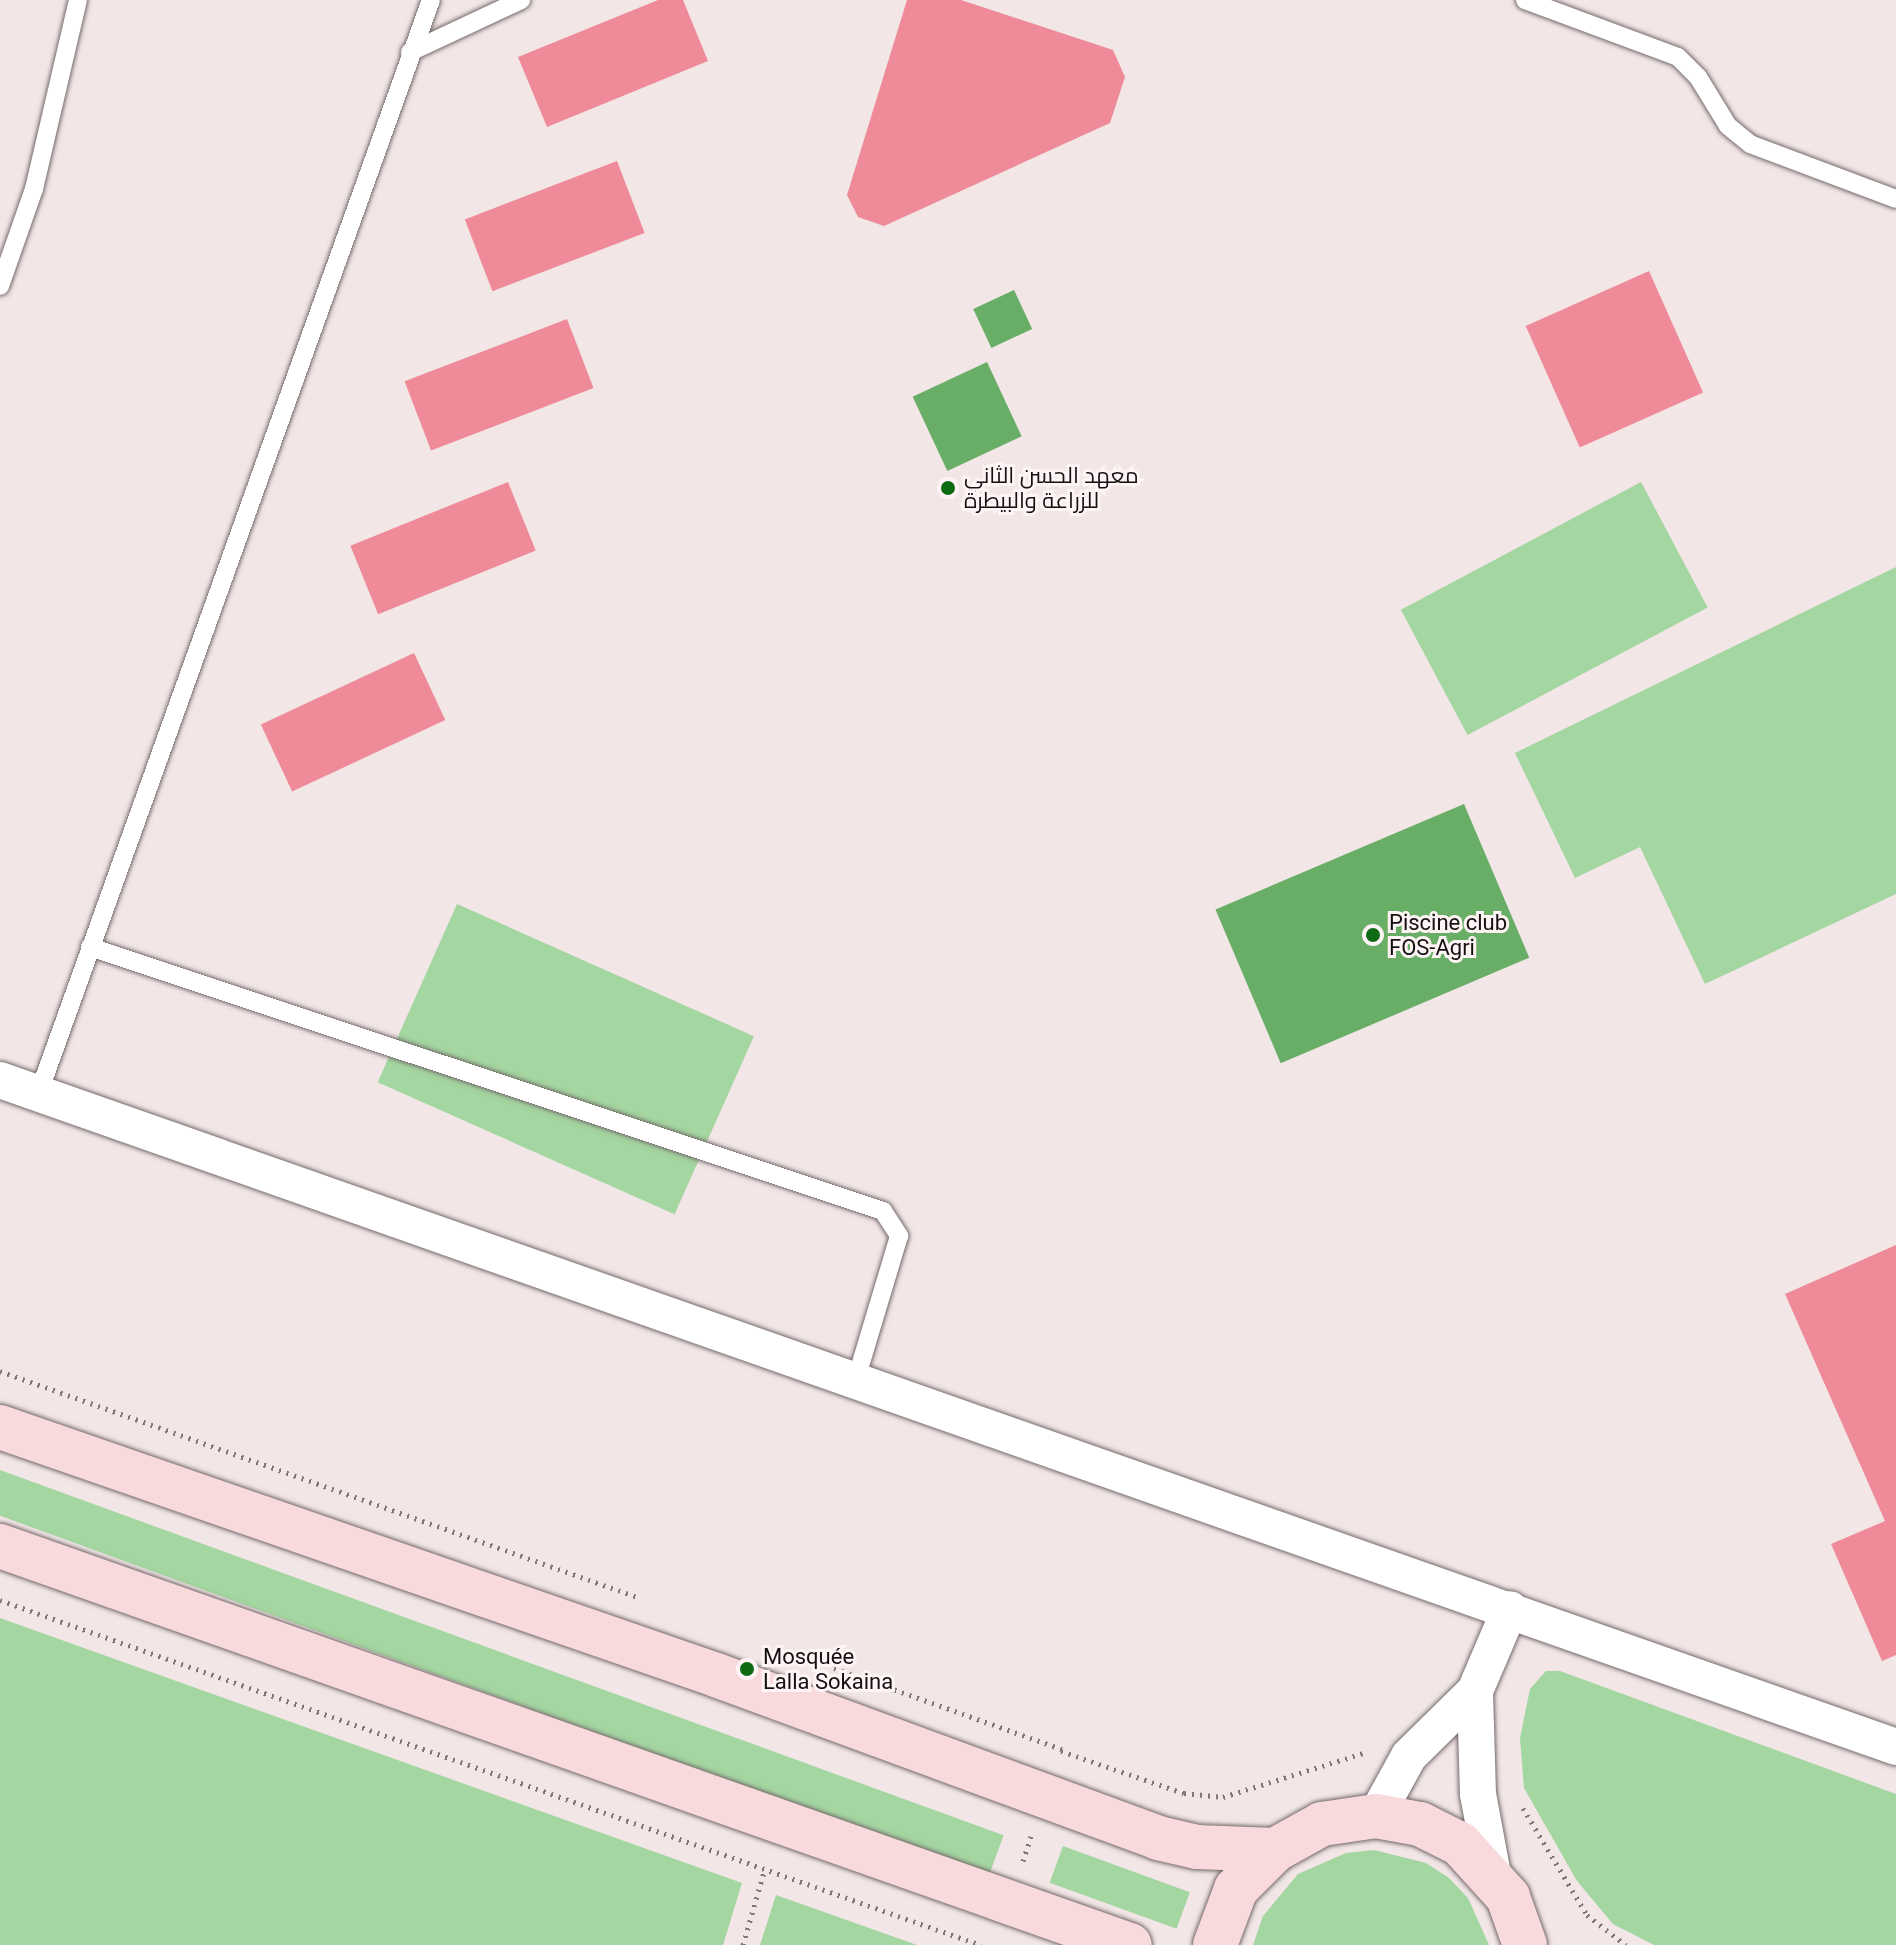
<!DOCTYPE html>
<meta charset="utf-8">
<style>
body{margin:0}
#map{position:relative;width:1896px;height:1945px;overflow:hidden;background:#f2e6e7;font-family:Roboto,Cairo,sans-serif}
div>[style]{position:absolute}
.green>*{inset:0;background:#a4d6a1;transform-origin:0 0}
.water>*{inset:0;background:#69ae66;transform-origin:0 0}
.building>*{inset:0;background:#ef8a98;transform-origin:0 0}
.path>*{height:5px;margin-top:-2.5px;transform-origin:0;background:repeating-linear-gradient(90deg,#7e7677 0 2px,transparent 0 8px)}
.roads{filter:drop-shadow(0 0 2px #756a6b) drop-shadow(0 0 2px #756a6b)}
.service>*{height:18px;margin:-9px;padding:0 9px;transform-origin:9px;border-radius:9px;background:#fff}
.minor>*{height:36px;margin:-18px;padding:0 18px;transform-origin:18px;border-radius:18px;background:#fff}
.primary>*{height:44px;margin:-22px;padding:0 22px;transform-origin:22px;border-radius:22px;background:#f8dadd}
.dots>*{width:22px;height:22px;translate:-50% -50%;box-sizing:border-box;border:4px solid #fef4f5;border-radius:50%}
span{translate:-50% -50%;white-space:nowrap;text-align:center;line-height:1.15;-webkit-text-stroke:6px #fef4f5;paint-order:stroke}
.poi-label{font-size:22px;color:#151111}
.left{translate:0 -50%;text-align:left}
</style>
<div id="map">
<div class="green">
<i style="left:1641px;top:482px;width:142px;height:272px;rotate:62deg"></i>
<i style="clip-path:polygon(1896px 567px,1896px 894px,1705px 984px,1640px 847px,1575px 878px,1515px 753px)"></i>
<i style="left:457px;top:904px;width:325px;height:195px;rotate:24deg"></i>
<i style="left:0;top:1470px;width:1068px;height:43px;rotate:20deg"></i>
<i style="clip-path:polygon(0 1618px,742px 1883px,723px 1945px,0 1945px)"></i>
<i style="clip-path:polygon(1546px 1671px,1560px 1671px,1896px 1794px,1896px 1945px,1654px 1945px,1613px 1924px,1577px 1881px,1524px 1788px,1520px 1738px,1530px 1689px)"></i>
<i style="left:1063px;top:1846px;width:135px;height:39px;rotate:20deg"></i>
<i style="clip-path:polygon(1374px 1850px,1426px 1863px,1449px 1878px,1468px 1898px,1489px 1945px,1253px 1945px,1263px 1916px,1298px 1874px,1346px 1853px)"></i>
<i style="clip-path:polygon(776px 1895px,917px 1945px,760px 1945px)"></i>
</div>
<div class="water">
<i style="left:1014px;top:290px;width:43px;height:45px;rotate:65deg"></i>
<i style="left:987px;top:362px;width:82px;height:82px;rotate:65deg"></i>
<i style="left:1464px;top:804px;width:167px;height:270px;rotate:67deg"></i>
</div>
<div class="building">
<i style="clip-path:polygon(658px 0,683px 0,708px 61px,547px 127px,518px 57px)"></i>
<i style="clip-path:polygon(907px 0,961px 0,1113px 50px,1125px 77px,1110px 123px,884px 226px,858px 217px,847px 195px)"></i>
<i style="left:617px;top:161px;width:77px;height:163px;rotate:69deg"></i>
<i style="left:1649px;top:271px;width:133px;height:135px;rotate:66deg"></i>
<i style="left:567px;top:319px;width:74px;height:174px;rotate:69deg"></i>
<i style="left:508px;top:482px;width:74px;height:170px;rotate:68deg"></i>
<i style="left:414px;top:653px;width:74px;height:169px;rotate:65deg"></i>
<i style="clip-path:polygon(1896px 1245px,1896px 1655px,1882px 1661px,1831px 1544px,1885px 1521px,1785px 1294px)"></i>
</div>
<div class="path">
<i style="left:0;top:1371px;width:679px;rotate:19.53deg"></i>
<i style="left:0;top:1600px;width:1040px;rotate:19.38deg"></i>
<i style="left:834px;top:1668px;width:242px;rotate:19.6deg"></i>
<i style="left:1061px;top:1751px;width:130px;rotate:18.9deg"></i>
<i style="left:1184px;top:1793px;width:39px;rotate:6deg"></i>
<i style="left:1223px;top:1797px;width:151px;rotate:-17.4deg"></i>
<i style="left:1523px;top:1808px;width:125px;rotate:59.1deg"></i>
<i style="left:1587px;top:1915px;width:49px;rotate:37.6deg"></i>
<i style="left:1023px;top:1861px;width:26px;rotate:-72deg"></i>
<i style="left:743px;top:1945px;width:76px;rotate:-74deg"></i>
</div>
<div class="roads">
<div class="service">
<i style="left:1525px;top:0;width:163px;rotate:20.4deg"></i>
<i style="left:1678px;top:57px;width:28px;rotate:45deg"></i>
<i style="left:1698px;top:77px;width:57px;rotate:58.5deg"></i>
<i style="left:1728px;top:126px;width:28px;rotate:39deg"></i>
<i style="left:1750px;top:144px;width:156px;rotate:20.6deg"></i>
<i style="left:410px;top:52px;width:123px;rotate:-25.1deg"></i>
<i style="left:0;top:286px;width:103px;rotate:-70.7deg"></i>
<i style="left:34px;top:189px;width:194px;rotate:-76.9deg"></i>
<i style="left:90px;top:947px;width:836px;rotate:18.41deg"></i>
<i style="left:883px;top:1211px;width:30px;rotate:57deg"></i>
<i style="left:899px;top:1236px;width:149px;rotate:106.7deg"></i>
<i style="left:38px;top:1095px;width:1163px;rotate:-70.26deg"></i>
</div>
<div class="minor">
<i style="left:0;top:1080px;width:2010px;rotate:19.38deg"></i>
<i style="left:1376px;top:1816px;width:68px;rotate:-61.2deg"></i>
<i style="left:1409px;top:1756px;width:93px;rotate:-44.6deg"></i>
<i style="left:1493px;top:1875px;width:82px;rotate:-100.5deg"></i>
<i style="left:1478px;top:1794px;width:103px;rotate:-91.7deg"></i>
<i style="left:1475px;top:1691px;width:89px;rotate:-66.9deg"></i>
</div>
<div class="primary">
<i style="left:0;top:1427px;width:758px;rotate:19.1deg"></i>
<i style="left:716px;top:1675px;width:471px;rotate:20.2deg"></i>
<i style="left:1158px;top:1838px;width:40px;rotate:13deg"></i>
<i style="left:1197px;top:1847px;width:78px;rotate:2.2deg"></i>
<i style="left:0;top:1546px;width:1198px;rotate:19.45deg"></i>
<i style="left:1215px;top:1945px;width:60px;rotate:-69.4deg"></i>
<i style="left:1236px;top:1889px;width:55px;rotate:-45deg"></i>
<i style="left:1275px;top:1850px;width:54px;rotate:-29deg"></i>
<i style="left:1322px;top:1824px;width:55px;rotate:-8.4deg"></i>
<i style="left:1376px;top:1816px;width:45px;rotate:10.3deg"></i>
<i style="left:1420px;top:1824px;width:45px;rotate:26.6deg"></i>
<i style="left:1460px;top:1844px;width:72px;rotate:47.8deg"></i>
<i style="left:1508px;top:1897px;width:51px;rotate:70.5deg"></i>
</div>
</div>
<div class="dots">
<i style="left:948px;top:488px;background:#0e6a13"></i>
<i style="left:1373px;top:935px;background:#0e6a13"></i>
<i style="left:747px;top:1669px;background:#0e6a13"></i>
</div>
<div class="poi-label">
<span class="left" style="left:964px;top:488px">معهد الحسن الثاني<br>للزراعة والبيطرة</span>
<span class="left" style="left:1389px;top:935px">Piscine club<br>FOS-Agri</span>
<span class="left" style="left:763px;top:1669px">Mosquée<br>Lalla Sokaina</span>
</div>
</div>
